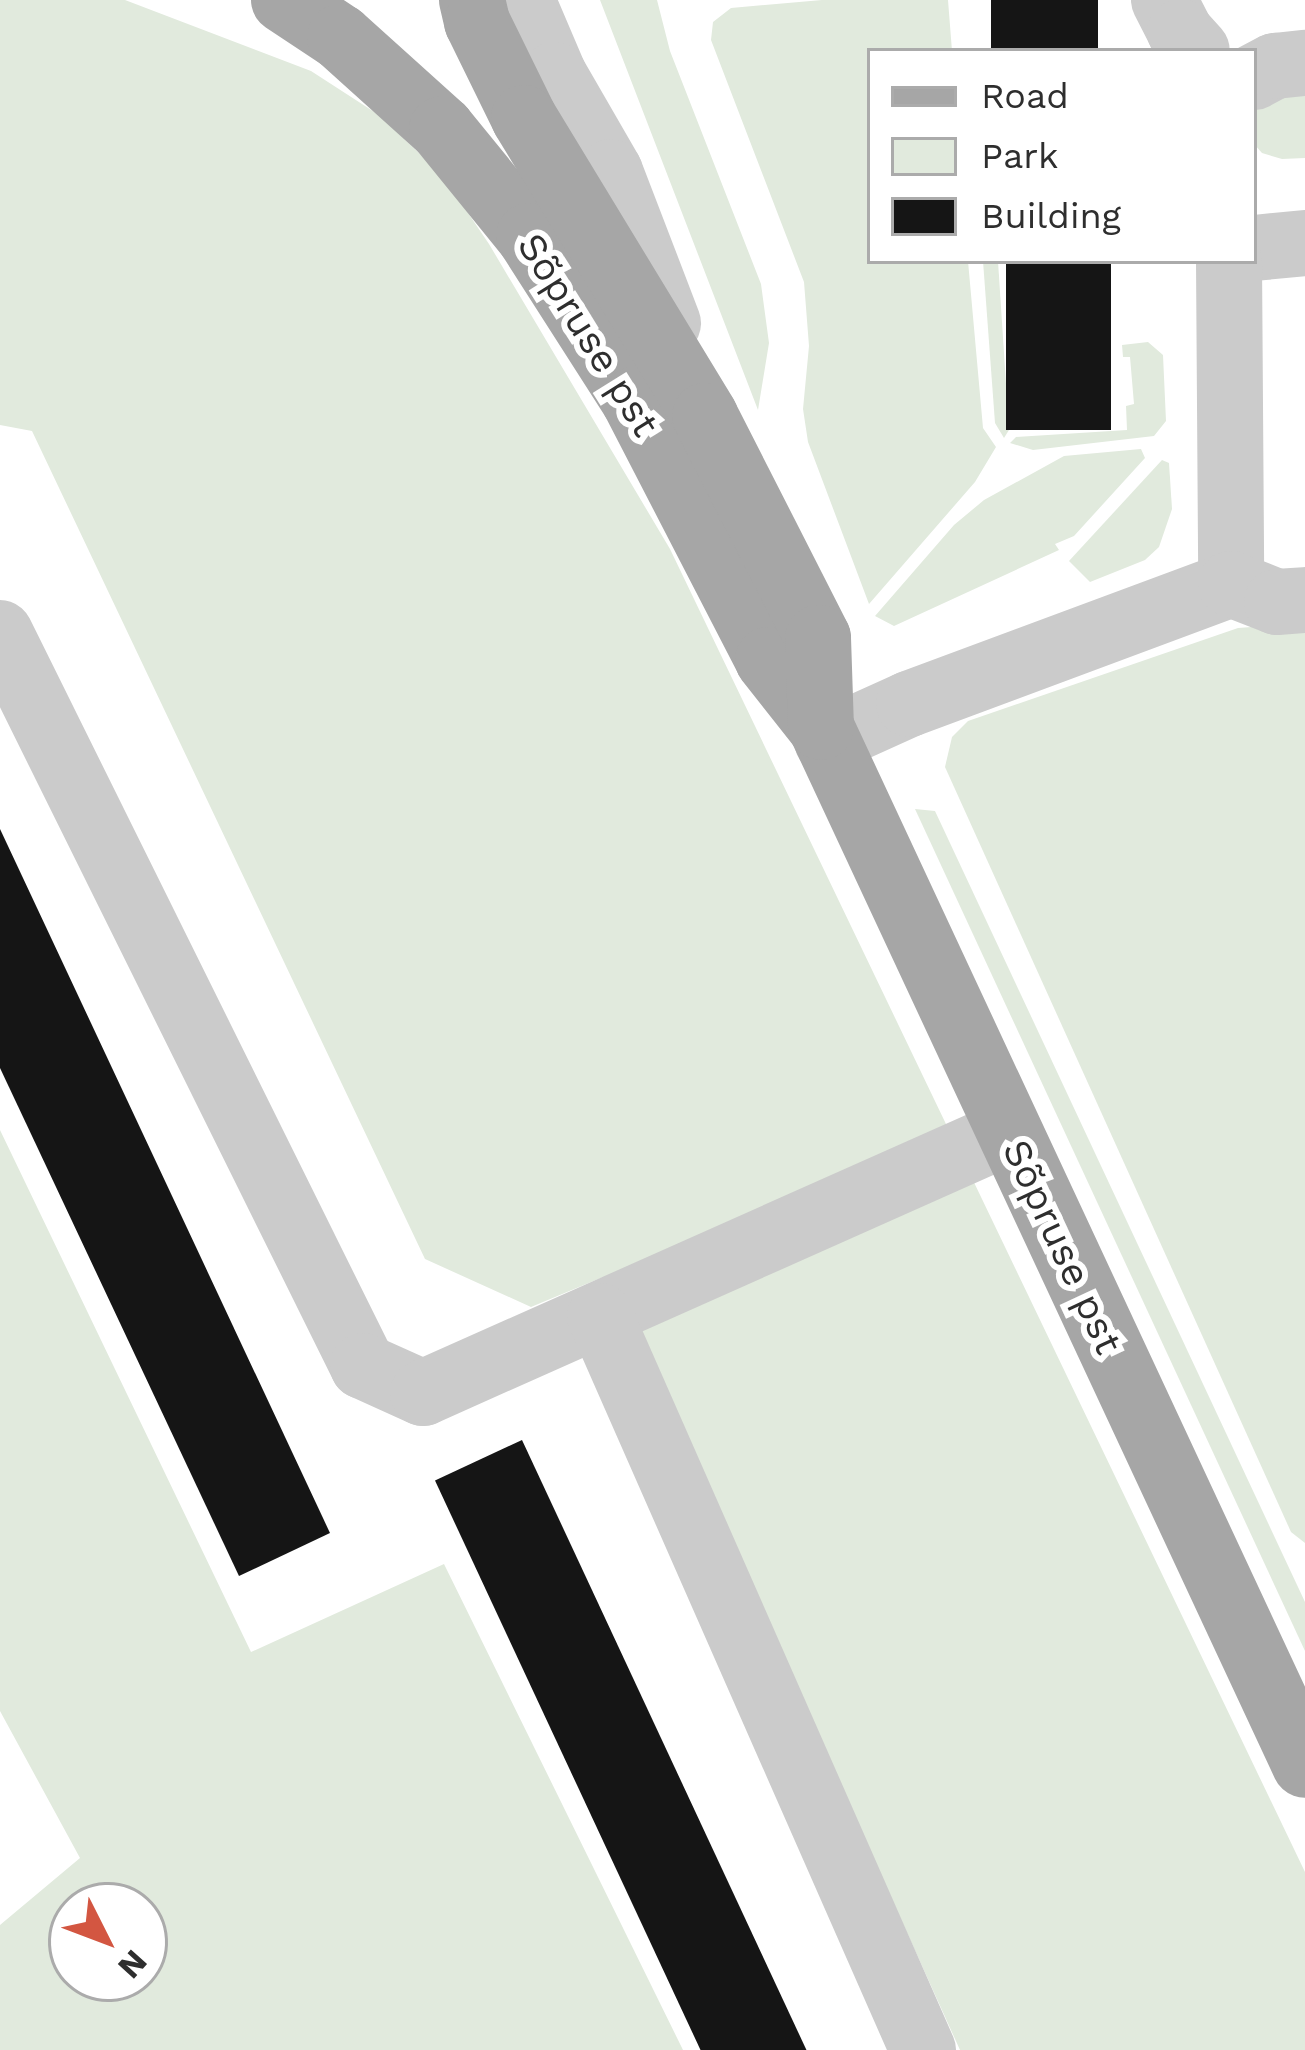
<!DOCTYPE html>
<meta charset="utf-8">
<style>
body{margin:0}
#map{position:relative;width:1305px;height:2050px;overflow:hidden;background:#fff;font-family:"Work Sans",sans-serif}
div>[style]{position:absolute}
.green>*{inset:0;background:#e1eadd}
.building>*{inset:0;background:#151515;transform-origin:0 0}
.minor>*{height:66px;margin:-33px;padding:0 33px;transform-origin:33px;border-radius:33px;background:#cbcbcb}
.major>*{height:66px;margin:-33px;padding:0 33px;transform-origin:33px;border-radius:33px;background:#a6a6a6}
span{translate:-50% -50%;white-space:nowrap;text-align:center;line-height:1.15;-webkit-text-stroke:12px #fff;paint-order:stroke}
.street-label{font-size:39px;color:#2e2e2e}
.legend{position:absolute;left:867px;top:48px;width:390px;height:216px;box-sizing:border-box;background:#fff;border:3px solid #ababab;margin:0;padding:15px 21px;list-style:none;font-size:36px;color:#2e2e2e}
.legend li{display:flex;align-items:center;gap:24px;height:60px}
.legend b{width:60px;border:3px solid #ababab}
.north{position:absolute;left:48px;top:1882px;width:120px;height:120px;box-sizing:border-box;background:#fff;border:3px solid #ababab;border-radius:50%;rotate:132deg;font-size:33px;font-weight:700;line-height:48px;text-align:center;color:#2e2e2e}
.north::after{content:'';display:block;margin:auto;width:42px;height:54px;background:#d35641;clip-path:polygon(50% 0,100% 100%,50% 72%,0 100%)}
</style>
<div id="map">
<div class="green">
<i style="clip-path:polygon(0 0,125px 0,311px 71px,379px 115px,443px 176px,489px 244px,670px 549px,1305px 1872px,1305px 2050px,960px 2050px,649px 1361px,603px 1277px,531px 1307px,425px 1259px,32px 431px,0 425px)"></i>
<i style="clip-path:polygon(600px 0,657px 0,670px 51px,761px 284px,769px 343px,758px 410px)"></i>
<i style="clip-path:polygon(822px 0,948px 0,952px 51px,870px 51px,870px 261px,968px 261px,983px 428px,996px 447px,975px 482px,869px 604px,808px 442px,803px 409px,809px 346px,804px 282px,711px 40px,713px 22px,731px 8px)"></i>
<i style="clip-path:polygon(1305px 85px,1305px 158px,1282px 159px,1262px 153px,1254px 144px,1254px 100px)"></i>
<i style="clip-path:polygon(983px 261px,998px 261px,1009px 430px,1004px 438px,995px 423px)"></i>
<i style="clip-path:polygon(1148px 342px,1163px 355px,1166px 421px,1154px 436px,1033px 450px,1010px 443px,1016px 437px,1127px 430px,1126px 406px,1134px 404px,1130px 357px,1123px 357px,1122px 345px)"></i>
<i style="clip-path:polygon(1141px 449px,1145px 458px,1074px 536px,1055px 544px,1059px 550px,894px 626px,875px 616px,954px 525px,984px 500px,1064px 456px)"></i>
<i style="clip-path:polygon(1162px 460px,1169px 463px,1172px 509px,1159px 547px,1145px 560px,1090px 582px,1069px 561px)"></i>
<i style="clip-path:polygon(1305px 623px,1305px 1543px,1291px 1532px,945px 767px,952px 737px,968px 721px,1238px 628px)"></i>
<i style="clip-path:polygon(915px 809px,935px 811px,1305px 1602px,1305px 1651px)"></i>
<i style="clip-path:polygon(evenodd,0 1130px,251px 1652px,444px 1564px,683px 2050px,0 2050px,0 1925px,80px 1858px,0 1711px,0 1130px,72px 1906px,144px 1906px,144px 1978px,72px 1978px,72px 1906px)"></i>
</div>
<div class="building">
<i style="left:991px;top:0;width:107px;height:51px"></i>
<i style="left:1006px;top:261px;width:105px;height:169px"></i>
<i style="clip-path:polygon(0 829px,330px 1533px,239px 1576px,0 1068px)"></i>
<i style="left:522px;top:1440px;width:675px;height:96px;rotate:65deg"></i>
</div>
<div class="minor">
<i style="left:522px;top:0;width:82px;rotate:66.9deg"></i>
<i style="left:554px;top:75px;width:112px;rotate:60deg"></i>
<i style="left:610px;top:172px;width:162px;rotate:69deg"></i>
<i style="left:1164px;top:0;width:36px;rotate:63deg"></i>
<i style="left:1180px;top:32px;width:25px;rotate:48deg"></i>
<i style="left:1254px;top:77px;width:24px;rotate:-28deg"></i>
<i style="left:1275px;top:66px;width:30px;rotate:-6deg"></i>
<i style="left:1254px;top:248px;width:51px;rotate:-5.6deg"></i>
<i style="left:1229px;top:261px;width:323px;rotate:89.6deg"></i>
<i style="left:0;top:633px;width:818px;rotate:63.65deg"></i>
<i style="left:363px;top:1366px;width:66px;rotate:24.2deg"></i>
<i style="left:423px;top:1393px;width:641px;rotate:-24.01deg"></i>
<i style="left:827px;top:741px;width:90px;rotate:-24.3deg"></i>
<i style="left:909px;top:704px;width:344px;rotate:-20.4deg"></i>
<i style="left:1231px;top:584px;width:49px;rotate:21.4deg"></i>
<i style="left:1277px;top:602px;width:28px;rotate:-4deg"></i>
<i style="left:600px;top:1316px;width:802px;rotate:66.25deg"></i>
</div>
<div class="major">
<i style="left:284px;top:0;width:67px;rotate:33.5deg"></i>
<i style="left:340px;top:37px;width:137px;rotate:42deg"></i>
<i style="left:442px;top:129px;width:138px;rotate:50.9deg"></i>
<i style="left:529px;top:236px;width:195px;rotate:57.4deg"></i>
<i style="left:634px;top:400px;width:292px;rotate:62.7deg"></i>
<i style="left:768px;top:660px;width:85px;rotate:51.7deg"></i>
<i style="left:821px;top:727px;width:1145px;rotate:65deg"></i>
<i style="left:472px;top:0;width:23px;rotate:77deg"></i>
<i style="left:477px;top:22px;width:107px;rotate:63.9deg"></i>
<i style="left:524px;top:118px;width:349px;rotate:58.7deg"></i>
<i style="left:705px;top:416px;width:249px;rotate:63deg"></i>
<i style="left:818px;top:638px;width:89px;rotate:88.1deg"></i>
</div>
<div class="street-label">
<span style="left:588px;top:335px;rotate:58deg">Sõpruse pst</span>
<span style="left:1062px;top:1247px;rotate:65deg">Sõpruse pst</span>
</div>
<ul class="legend">
<li><b style="height:15px;background:#a6a6a6"></b>Road</li>
<li><b style="height:33px;background:#e1eadd"></b>Park</li>
<li><b style="height:33px;background:#151515"></b>Building</li>
</ul>
<div class="north">N</div>
</div>
